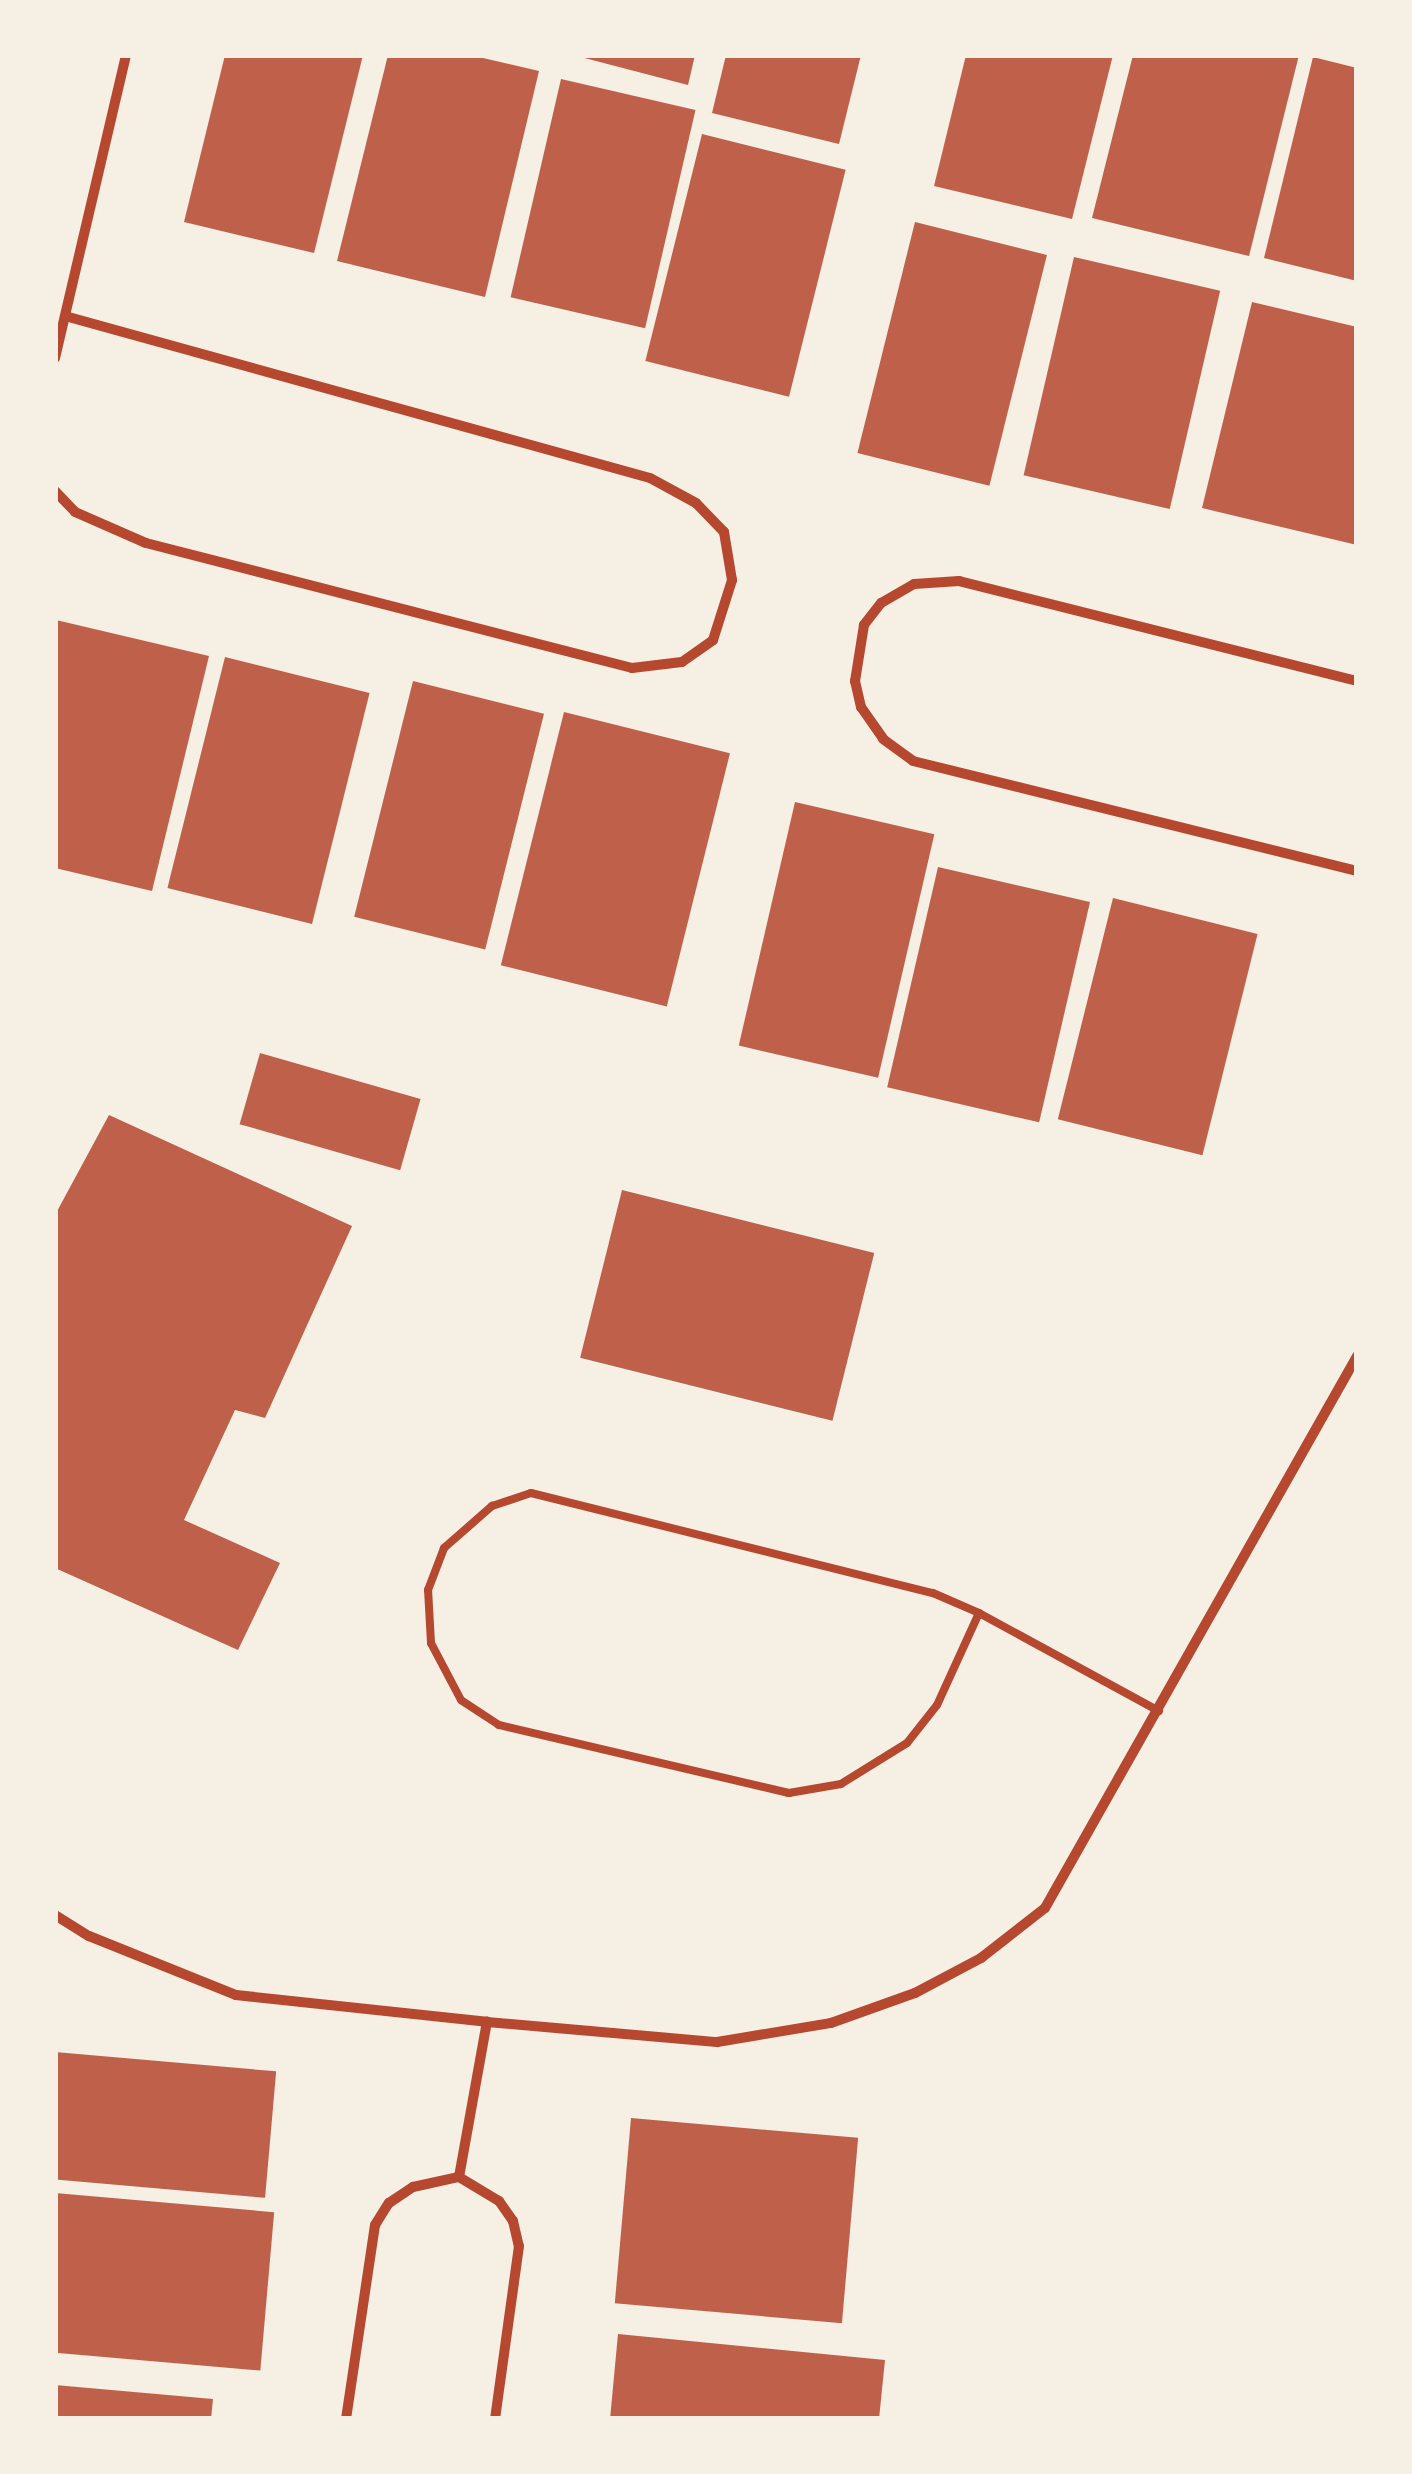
<!DOCTYPE html>
<style>
body{margin:0}
#map{position:relative;width:1412px;height:2474px;overflow:hidden;background:#f6efe4;font-family:"Fira Sans Condensed",sans-serif}
div>[style]{position:absolute}
.building>*{inset:0;background:#bf614a;transform-origin:0 0}
.service>*{height:8px;margin:-4px;padding:0 4px;transform-origin:4px;border-radius:4px;background:#b5482f}
.minor>*{height:10px;margin:-5px;padding:0 5px;transform-origin:5px;border-radius:5px;background:#b5482f}
span{translate:-50% -50%;white-space:nowrap;text-align:center;line-height:1.15;-webkit-text-stroke:9px #f6efe4;paint-order:stroke}
.frame{position:absolute;inset:0;border:58px solid #f6efe4;pointer-events:none}
</style>
<div id="map">
<div class="building">
<i style="clip-path:polygon(225px 55px,363px 55px,314px 253px,184px 222px)"></i>
<i style="clip-path:polygon(388px 55px,470px 55px,539px 71px,485px 297px,337px 261px)"></i>
<i style="clip-path:polygon(573px 55px,695px 55px,688px 85px)"></i>
<i style="clip-path:polygon(726px 55px,861px 55px,839px 144px,712px 113px)"></i>
<i style="clip-path:polygon(966px 55px,1113px 55px,1072px 219px,934px 186px)"></i>
<i style="clip-path:polygon(1133px 55px,1299px 55px,1249px 256px,1092px 218px)"></i>
<i style="clip-path:polygon(1313px 57px,1357px 68px,1357px 281px,1264px 258px)"></i>
<i style="left:561px;top:79px;width:138px;height:224px;rotate:13deg"></i>
<i style="left:702px;top:134px;width:148px;height:234px;rotate:14deg"></i>
<i style="left:915px;top:222px;width:136px;height:238px;rotate:14deg"></i>
<i style="left:1074px;top:257px;width:150px;height:224px;rotate:13deg"></i>
<i style="clip-path:polygon(1252px 302px,1357px 327px,1357px 545px,1202px 508px)"></i>
<i style="clip-path:polygon(56px 620px,209px 656px,152px 891px,55px 868px)"></i>
<i style="left:225px;top:657px;width:149px;height:238px;rotate:14deg"></i>
<i style="left:413px;top:681px;width:135px;height:243px;rotate:14deg"></i>
<i style="left:564px;top:712px;width:171px;height:261px;rotate:14deg"></i>
<i style="left:795px;top:802px;width:143px;height:250px;rotate:13deg"></i>
<i style="left:938px;top:867px;width:156px;height:226px;rotate:13deg"></i>
<i style="left:1113px;top:898px;width:149px;height:228px;rotate:14deg"></i>
<i style="left:260px;top:1053px;width:167px;height:74px;rotate:16deg"></i>
<i style="clip-path:polygon(109px 1115px,352px 1226px,265px 1418px,235px 1410px,184px 1520px,280px 1563px,238px 1650px,55px 1568px,55px 1215px)"></i>
<i style="left:622px;top:1190px;width:260px;height:173px;rotate:14deg"></i>
<i style="left:55px;top:2052px;width:222px;height:127px;rotate:5deg"></i>
<i style="left:631px;top:2118px;width:228px;height:186px;rotate:5deg"></i>
<i style="left:55px;top:2193px;width:220px;height:159px;rotate:5deg"></i>
<i style="clip-path:polygon(618px 2334px,885px 2360px,879px 2419px,610px 2419px)"></i>
<i style="clip-path:polygon(55px 2385px,213px 2399px,211px 2419px,55px 2419px)"></i>
</div>
<div class="service">
<i style="left:979px;top:1613px;width:101px;rotate:114.5deg"></i>
<i style="left:937px;top:1705px;width:48px;rotate:128.3deg"></i>
<i style="left:907px;top:1743px;width:78px;rotate:148.2deg"></i>
<i style="left:841px;top:1784px;width:53px;rotate:170.2deg"></i>
<i style="left:789px;top:1793px;width:298px;rotate:-166.8deg"></i>
<i style="left:499px;top:1725px;width:45px;rotate:-146.7deg"></i>
<i style="left:461px;top:1700px;width:64px;rotate:-117.8deg"></i>
<i style="left:431px;top:1643px;width:53px;rotate:-93.2deg"></i>
<i style="left:428px;top:1590px;width:45px;rotate:-69.1deg"></i>
<i style="left:444px;top:1548px;width:64px;rotate:-41.2deg"></i>
<i style="left:492px;top:1506px;width:41px;rotate:-18.4deg"></i>
<i style="left:531px;top:1493px;width:414px;rotate:14deg"></i>
<i style="left:933px;top:1593px;width:50px;rotate:23.5deg"></i>
<i style="left:979px;top:1613px;width:205px;rotate:28.6deg"></i>
</div>
<div class="minor">
<i style="left:55px;top:358px;width:311px;rotate:-76.8deg"></i>
<i style="left:55px;top:491px;width:29px;rotate:46deg"></i>
<i style="left:75px;top:512px;width:77px;rotate:23.6deg"></i>
<i style="left:146px;top:543px;width:502px;rotate:14.42deg"></i>
<i style="left:632px;top:668px;width:50px;rotate:-6.8deg"></i>
<i style="left:682px;top:662px;width:38px;rotate:-35deg"></i>
<i style="left:713px;top:640px;width:63px;rotate:-72.4deg"></i>
<i style="left:732px;top:580px;width:49px;rotate:-99.5deg"></i>
<i style="left:724px;top:532px;width:40px;rotate:-134deg"></i>
<i style="left:696px;top:503px;width:52px;rotate:-151.5deg"></i>
<i style="left:650px;top:478px;width:607px;rotate:-164.52deg"></i>
<i style="left:1357px;top:681px;width:410px;rotate:-165.9deg"></i>
<i style="left:959px;top:581px;width:45px;rotate:176.2deg"></i>
<i style="left:914px;top:584px;width:38px;rotate:150deg"></i>
<i style="left:881px;top:603px;width:28px;rotate:128deg"></i>
<i style="left:864px;top:625px;width:57px;rotate:99.1deg"></i>
<i style="left:855px;top:681px;width:27px;rotate:77deg"></i>
<i style="left:861px;top:707px;width:39px;rotate:55deg"></i>
<i style="left:883px;top:739px;width:37px;rotate:36deg"></i>
<i style="left:913px;top:761px;width:457px;rotate:13.9deg"></i>
<i style="left:55px;top:1915px;width:40px;rotate:32deg"></i>
<i style="left:89px;top:1936px;width:158px;rotate:21.9deg"></i>
<i style="left:236px;top:1995px;width:252px;rotate:6.1deg"></i>
<i style="left:487px;top:2022px;width:231px;rotate:5deg"></i>
<i style="left:717px;top:2042px;width:116px;rotate:-9.5deg"></i>
<i style="left:831px;top:2023px;width:89px;rotate:-19.7deg"></i>
<i style="left:915px;top:1993px;width:75px;rotate:-27.9deg"></i>
<i style="left:981px;top:1958px;width:81px;rotate:-38deg"></i>
<i style="left:1045px;top:1908px;width:634px;rotate:-60.52deg"></i>
<i style="left:459px;top:2177px;width:158px;rotate:-79.8deg"></i>
<i style="left:346px;top:2419px;width:196px;rotate:-81.5deg"></i>
<i style="left:375px;top:2225px;width:26px;rotate:-58deg"></i>
<i style="left:389px;top:2203px;width:29px;rotate:-34deg"></i>
<i style="left:413px;top:2187px;width:47px;rotate:-12.3deg"></i>
<i style="left:459px;top:2177px;width:47px;rotate:31deg"></i>
<i style="left:499px;top:2201px;width:24px;rotate:55deg"></i>
<i style="left:513px;top:2221px;width:26px;rotate:77deg"></i>
<i style="left:519px;top:2246px;width:175px;rotate:97.9deg"></i>
</div>
<div class="frame"></div>
</div>
